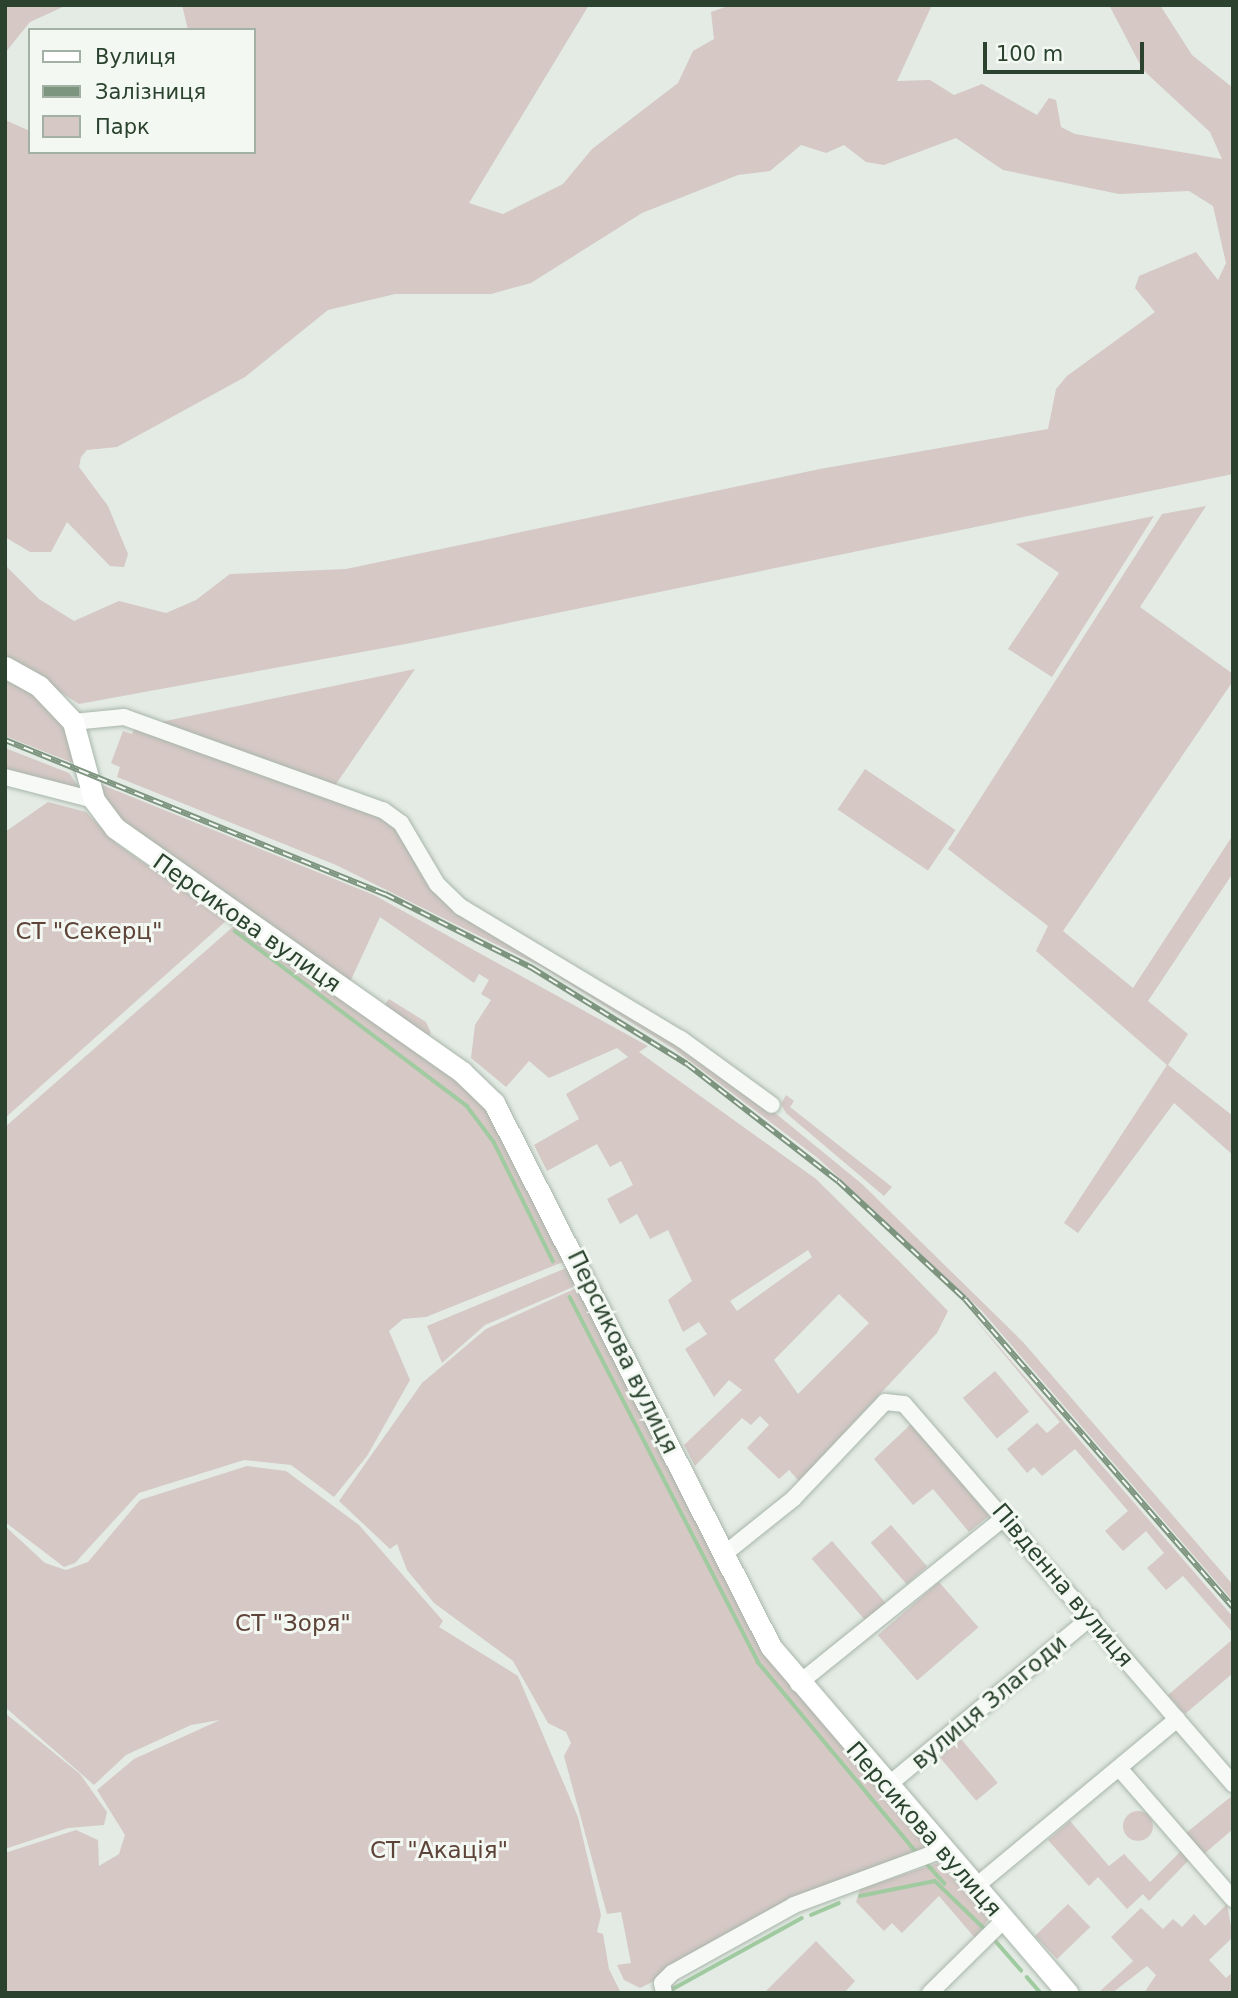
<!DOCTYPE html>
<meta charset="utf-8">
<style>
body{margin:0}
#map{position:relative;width:1238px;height:1998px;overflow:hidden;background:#e3ebe4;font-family:"DejaVu Sans",sans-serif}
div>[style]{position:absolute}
.green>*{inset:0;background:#d5c8c5;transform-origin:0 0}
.round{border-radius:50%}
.stream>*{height:3.5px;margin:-1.75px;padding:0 1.75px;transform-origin:1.75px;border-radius:1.75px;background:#a0caa0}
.roads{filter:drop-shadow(0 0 2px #a8b5aa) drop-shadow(0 0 2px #a8b5aa)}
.minor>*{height:16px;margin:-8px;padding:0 8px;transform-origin:8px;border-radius:8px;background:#f6f9f6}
.major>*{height:21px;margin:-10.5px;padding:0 10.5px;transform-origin:10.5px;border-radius:10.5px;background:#fff}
.rail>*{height:6px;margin-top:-3px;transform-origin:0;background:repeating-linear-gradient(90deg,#f3f8f3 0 10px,#7d947f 0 20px);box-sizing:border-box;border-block:2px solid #7d947f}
span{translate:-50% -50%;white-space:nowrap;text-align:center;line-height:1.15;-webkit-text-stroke:6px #f3f8f3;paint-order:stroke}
.street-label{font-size:23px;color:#2b432e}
.park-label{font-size:23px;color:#5e4339}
.frame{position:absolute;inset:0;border:7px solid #2b432e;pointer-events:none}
.legend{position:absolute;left:28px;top:28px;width:228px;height:126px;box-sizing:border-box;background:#f3f8f3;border:2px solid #a3b0a4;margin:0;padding:9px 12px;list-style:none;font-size:21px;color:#2b432e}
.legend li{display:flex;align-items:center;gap:14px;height:35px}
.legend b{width:35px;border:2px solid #a3b0a4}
.scale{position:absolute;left:983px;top:42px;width:161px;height:32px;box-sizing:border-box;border:4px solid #2b432e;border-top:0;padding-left:9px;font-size:21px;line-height:24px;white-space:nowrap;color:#2b432e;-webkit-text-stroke:5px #f3f8f3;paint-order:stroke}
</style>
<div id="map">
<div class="green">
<i style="clip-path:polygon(5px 5px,67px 5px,30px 22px,5px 53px)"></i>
<i style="clip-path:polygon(182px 5px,589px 5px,469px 203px,503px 214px,563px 184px,592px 149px,678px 83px,693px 51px,714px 39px,711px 12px,731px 5px,932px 5px,897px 81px,930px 80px,954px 95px,982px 84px,1037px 115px,1049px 98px,1056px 100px,1061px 127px,1075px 134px,1222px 159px,1210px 132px,1143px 70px,1109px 5px,1160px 5px,1192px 55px,1233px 88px,1233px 474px,411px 643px,79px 704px,5px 657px,5px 565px,39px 599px,74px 621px,119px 601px,166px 613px,196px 600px,230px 574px,346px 569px,820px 469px,1048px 429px,1056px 389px,1067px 376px,1155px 312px,1135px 288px,1139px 276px,1196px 252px,1218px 280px,1226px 263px,1213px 206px,1189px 191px,1119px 194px,1003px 170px,956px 138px,884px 165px,866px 162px,844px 145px,826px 153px,801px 145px,770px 171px,738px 175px,642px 213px,531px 283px,491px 294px,395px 294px,328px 310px,245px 377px,117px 447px,87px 450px,81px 457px,79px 467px,108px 506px,128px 554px,124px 567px,110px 566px,67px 522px,51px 552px,30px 552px,5px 537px,5px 120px,30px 131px,30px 152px,254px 152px,254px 30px,188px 30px)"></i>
<i style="clip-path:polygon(1206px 506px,1140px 607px,1233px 674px,1233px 681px,1063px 931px,1133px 988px,1233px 835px,1233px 873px,1148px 1001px,1188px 1034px,1168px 1065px,1233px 1116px,1233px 1155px,1174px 1103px,1078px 1233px,1064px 1223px,1167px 1065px,1036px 951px,1048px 926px,948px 849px,1162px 514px)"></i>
<i style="clip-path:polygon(1154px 516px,1052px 677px,1008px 649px,1059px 573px,1016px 544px)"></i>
<i style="clip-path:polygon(415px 669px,334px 787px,156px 723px)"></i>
<i style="clip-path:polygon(5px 674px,61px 715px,78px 765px,5px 736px)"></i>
<i style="clip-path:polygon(136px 724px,392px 820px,434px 886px,677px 1040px,769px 1108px,862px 1184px,1023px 1342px,1233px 1585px,1233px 1601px,981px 1310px,819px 1159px,674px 1049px,542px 967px,336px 865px,117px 777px,120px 767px,111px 763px,123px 731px,132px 734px)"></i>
<i style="clip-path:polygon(5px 748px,69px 773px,80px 789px,5px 773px)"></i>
<i style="left:865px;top:769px;width:109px;height:49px;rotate:34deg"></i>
<i style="clip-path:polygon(evenodd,100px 784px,374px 895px,648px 1046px,639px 1052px,816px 1179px,901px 1263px,948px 1311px,937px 1333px,799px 1481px,789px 1470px,779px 1479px,747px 1448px,769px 1425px,760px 1416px,751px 1425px,742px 1418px,695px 1466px,684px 1445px,742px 1390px,729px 1380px,714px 1397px,685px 1349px,707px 1334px,699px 1322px,683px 1332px,668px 1300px,692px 1281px,668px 1230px,650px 1239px,637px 1214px,620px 1224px,607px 1199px,633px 1185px,621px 1161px,610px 1167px,597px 1144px,547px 1171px,534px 1145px,579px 1119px,566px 1094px,628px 1057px,617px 1048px,549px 1078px,529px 1061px,506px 1087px,471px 1058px,475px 1025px,491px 1000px,481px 994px,489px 980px,479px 974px,474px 983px,380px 917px,350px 982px,123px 821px,104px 801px,100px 784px,808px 1250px,812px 1257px,737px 1311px,730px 1301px,808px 1250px,100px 784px,839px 1294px,869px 1323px,798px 1394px,774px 1360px,839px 1294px)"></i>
<i style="clip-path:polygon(48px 802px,86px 812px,117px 844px,226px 921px,5px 1118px,5px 832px)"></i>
<i style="clip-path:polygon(235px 925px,480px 1097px,568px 1260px,426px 1317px,403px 1319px,389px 1331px,410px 1380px,367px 1456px,334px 1497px,291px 1465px,244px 1460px,139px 1493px,75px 1563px,64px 1567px,5px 1522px,5px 1127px)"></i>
<i style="clip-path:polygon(389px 999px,426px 1022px,431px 1033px,427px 1036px,384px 1005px)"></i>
<i style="clip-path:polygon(786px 1095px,794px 1101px,790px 1107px,892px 1187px,884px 1196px,786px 1113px,781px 1104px)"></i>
<i style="clip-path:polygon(571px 1266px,580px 1284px,485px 1325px,442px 1363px,427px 1326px)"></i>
<i style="clip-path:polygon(581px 1286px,742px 1605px,927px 1847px,640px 1988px,624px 1980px,617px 1965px,631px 1963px,621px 1912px,607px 1914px,564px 1756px,571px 1743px,566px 1732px,548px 1723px,513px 1661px,434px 1603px,407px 1570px,397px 1544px,390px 1549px,339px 1501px,422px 1383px,486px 1329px)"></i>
<i style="clip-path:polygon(968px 1311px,1233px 1617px,1233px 1633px,1183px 1576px,1166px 1590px,1147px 1568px,1164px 1553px,1146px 1531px,1123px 1551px,1105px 1531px,1128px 1511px,1075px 1449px,1042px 1476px,1034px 1467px,1027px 1473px,1007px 1449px,1037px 1423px,1047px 1433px,1060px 1422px)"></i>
<i style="left:995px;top:1371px;width:53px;height:42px;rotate:50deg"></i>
<i style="clip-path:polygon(912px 1423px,989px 1516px,969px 1532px,933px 1489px,913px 1505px,874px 1459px)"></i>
<i style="clip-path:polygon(247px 1466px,286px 1471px,359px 1525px,443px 1621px,439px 1627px,518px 1676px,578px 1817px,601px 1915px,597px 1932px,603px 1934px,609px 1969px,621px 1993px,5px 1993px,5px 1853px,76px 1830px,98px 1840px,99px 1866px,119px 1854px,125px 1835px,97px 1790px,134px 1759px,220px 1720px,191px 1725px,126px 1755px,94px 1785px,5px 1707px,5px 1526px,45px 1563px,66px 1570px,88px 1562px,140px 1500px)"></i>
<i style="left:891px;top:1525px;width:55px;height:27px;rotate:49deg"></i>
<i style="left:832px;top:1541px;width:82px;height:27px;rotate:49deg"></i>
<i style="left:939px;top:1582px;width:60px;height:81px;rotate:49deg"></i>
<i style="clip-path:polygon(1233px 1639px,1233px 1673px,1185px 1714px,1168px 1695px)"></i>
<i style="clip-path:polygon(5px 1713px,80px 1774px,107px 1812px,104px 1825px,68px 1828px,5px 1849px)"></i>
<i style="left:961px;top:1739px;width:57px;height:28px;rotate:50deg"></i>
<i style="clip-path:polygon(1233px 1795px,1233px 1829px,1204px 1854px,1186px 1833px)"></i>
<i class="round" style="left:1123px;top:1811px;width:30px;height:30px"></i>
<i style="clip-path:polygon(1070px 1821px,1109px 1866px,1124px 1854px,1150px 1882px,1181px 1851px,1189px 1860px,1149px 1901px,1143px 1894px,1127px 1909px,1098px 1877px,1089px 1886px,1048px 1840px)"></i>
<i style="clip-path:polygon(938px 1863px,990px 1917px,975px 1938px,939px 1896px,902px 1933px,892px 1923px,884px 1931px,856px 1902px,860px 1889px)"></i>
<i style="left:1068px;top:1904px;width:32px;height:46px;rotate:46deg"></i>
<i style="clip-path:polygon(1227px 1904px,1233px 1937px,1209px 1960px,1226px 1978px,1233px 1972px,1233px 1993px,1144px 1993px,1156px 1975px,1147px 1966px,1112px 1993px,1098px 1993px,1133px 1961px,1111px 1937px,1141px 1908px,1163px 1929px,1173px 1919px,1182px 1927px,1194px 1914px,1205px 1926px)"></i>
<i style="clip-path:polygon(816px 1941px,855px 1981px,844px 1993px,764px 1993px)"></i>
</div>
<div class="stream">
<i style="left:235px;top:931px;width:291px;rotate:37deg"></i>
<i style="left:467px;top:1106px;width:45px;rotate:53.1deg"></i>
<i style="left:494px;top:1142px;width:133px;rotate:63.6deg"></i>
<i style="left:570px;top:1297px;width:411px;rotate:62.7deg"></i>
<i style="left:758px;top:1662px;width:249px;rotate:50.2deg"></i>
<i style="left:928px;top:1865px;width:25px;rotate:48deg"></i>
<i style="left:860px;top:1896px;width:76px;rotate:-11.3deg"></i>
<i style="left:935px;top:1881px;width:71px;rotate:43.9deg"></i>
<i style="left:811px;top:1915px;width:30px;rotate:-23deg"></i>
<i style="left:993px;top:1938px;width:43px;rotate:48.8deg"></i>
<i style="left:1027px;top:1977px;width:21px;rotate:49deg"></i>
<i style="left:671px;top:1990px;width:149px;rotate:-28.8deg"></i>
</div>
<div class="roads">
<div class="minor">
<i style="left:73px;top:722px;width:51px;rotate:-5.6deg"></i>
<i style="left:124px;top:717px;width:275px;rotate:19.8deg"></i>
<i style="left:383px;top:810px;width:22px;rotate:36deg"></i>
<i style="left:401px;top:823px;width:71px;rotate:59.5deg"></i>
<i style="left:437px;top:884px;width:33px;rotate:44deg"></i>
<i style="left:461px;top:907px;width:257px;rotate:31deg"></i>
<i style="left:681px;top:1039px;width:112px;rotate:36deg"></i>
<i style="left:5px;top:777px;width:92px;rotate:14.5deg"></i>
<i style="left:723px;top:1555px;width:90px;rotate:-38.7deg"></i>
<i style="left:793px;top:1499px;width:134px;rotate:-46.5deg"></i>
<i style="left:885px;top:1402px;width:19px;rotate:6deg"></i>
<i style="left:904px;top:1404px;width:503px;rotate:49.11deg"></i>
<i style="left:798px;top:1684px;width:266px;rotate:-38.9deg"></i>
<i style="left:1119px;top:1768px;width:174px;rotate:49deg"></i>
<i style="left:887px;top:1786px;width:265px;rotate:-39.6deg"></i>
<i style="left:975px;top:1887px;width:263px;rotate:-39.7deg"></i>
<i style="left:664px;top:1993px;width:10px;rotate:-101deg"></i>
<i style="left:662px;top:1983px;width:14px;rotate:-45deg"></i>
<i style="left:672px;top:1973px;width:140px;rotate:-29.1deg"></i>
<i style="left:794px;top:1905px;width:159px;rotate:-20.3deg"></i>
<i style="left:930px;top:1993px;width:104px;rotate:-44.6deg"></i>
</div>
<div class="major">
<i style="left:5px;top:667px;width:39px;rotate:29deg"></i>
<i style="left:39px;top:686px;width:50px;rotate:46.6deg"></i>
<i style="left:73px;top:722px;width:81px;rotate:74.9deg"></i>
<i style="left:94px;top:800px;width:35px;rotate:53deg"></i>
<i style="left:115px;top:828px;width:424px;rotate:35.1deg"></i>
<i style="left:462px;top:1072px;width:45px;rotate:44.1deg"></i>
<i style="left:494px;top:1103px;width:610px;rotate:63.02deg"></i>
<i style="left:771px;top:1647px;width:456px;rotate:49.4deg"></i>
</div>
</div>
<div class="rail">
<i style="left:5px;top:740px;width:410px;rotate:22.1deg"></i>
<i style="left:385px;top:894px;width:165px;rotate:26.7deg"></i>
<i style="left:532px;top:968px;width:182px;rotate:31.8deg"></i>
<i style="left:687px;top:1064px;width:191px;rotate:37.8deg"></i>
<i style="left:838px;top:1181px;width:173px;rotate:42.9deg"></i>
<i style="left:965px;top:1299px;width:408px;rotate:49deg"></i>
</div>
<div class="street-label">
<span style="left:247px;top:923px;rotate:35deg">Персикова вулиця</span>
<span style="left:623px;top:1352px;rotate:64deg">Персикова вулиця</span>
<span style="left:1063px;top:1585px;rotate:50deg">Південна вулиця</span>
<span style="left:989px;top:1702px;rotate:-40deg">вулиця Злагоди</span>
<span style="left:924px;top:1829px;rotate:49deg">Персикова вулиця</span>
</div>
<div class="park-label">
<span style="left:89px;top:931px">СТ "Секерц"</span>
<span style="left:293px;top:1623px">СТ "Зоря"</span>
<span style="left:439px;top:1850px">СТ "Акація"</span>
</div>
<div class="frame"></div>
<ul class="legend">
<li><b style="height:9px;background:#fff"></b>Вулиця</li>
<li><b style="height:9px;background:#7d947f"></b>Залізниця</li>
<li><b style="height:19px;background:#d5c8c5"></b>Парк</li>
</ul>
<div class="scale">100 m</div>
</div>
